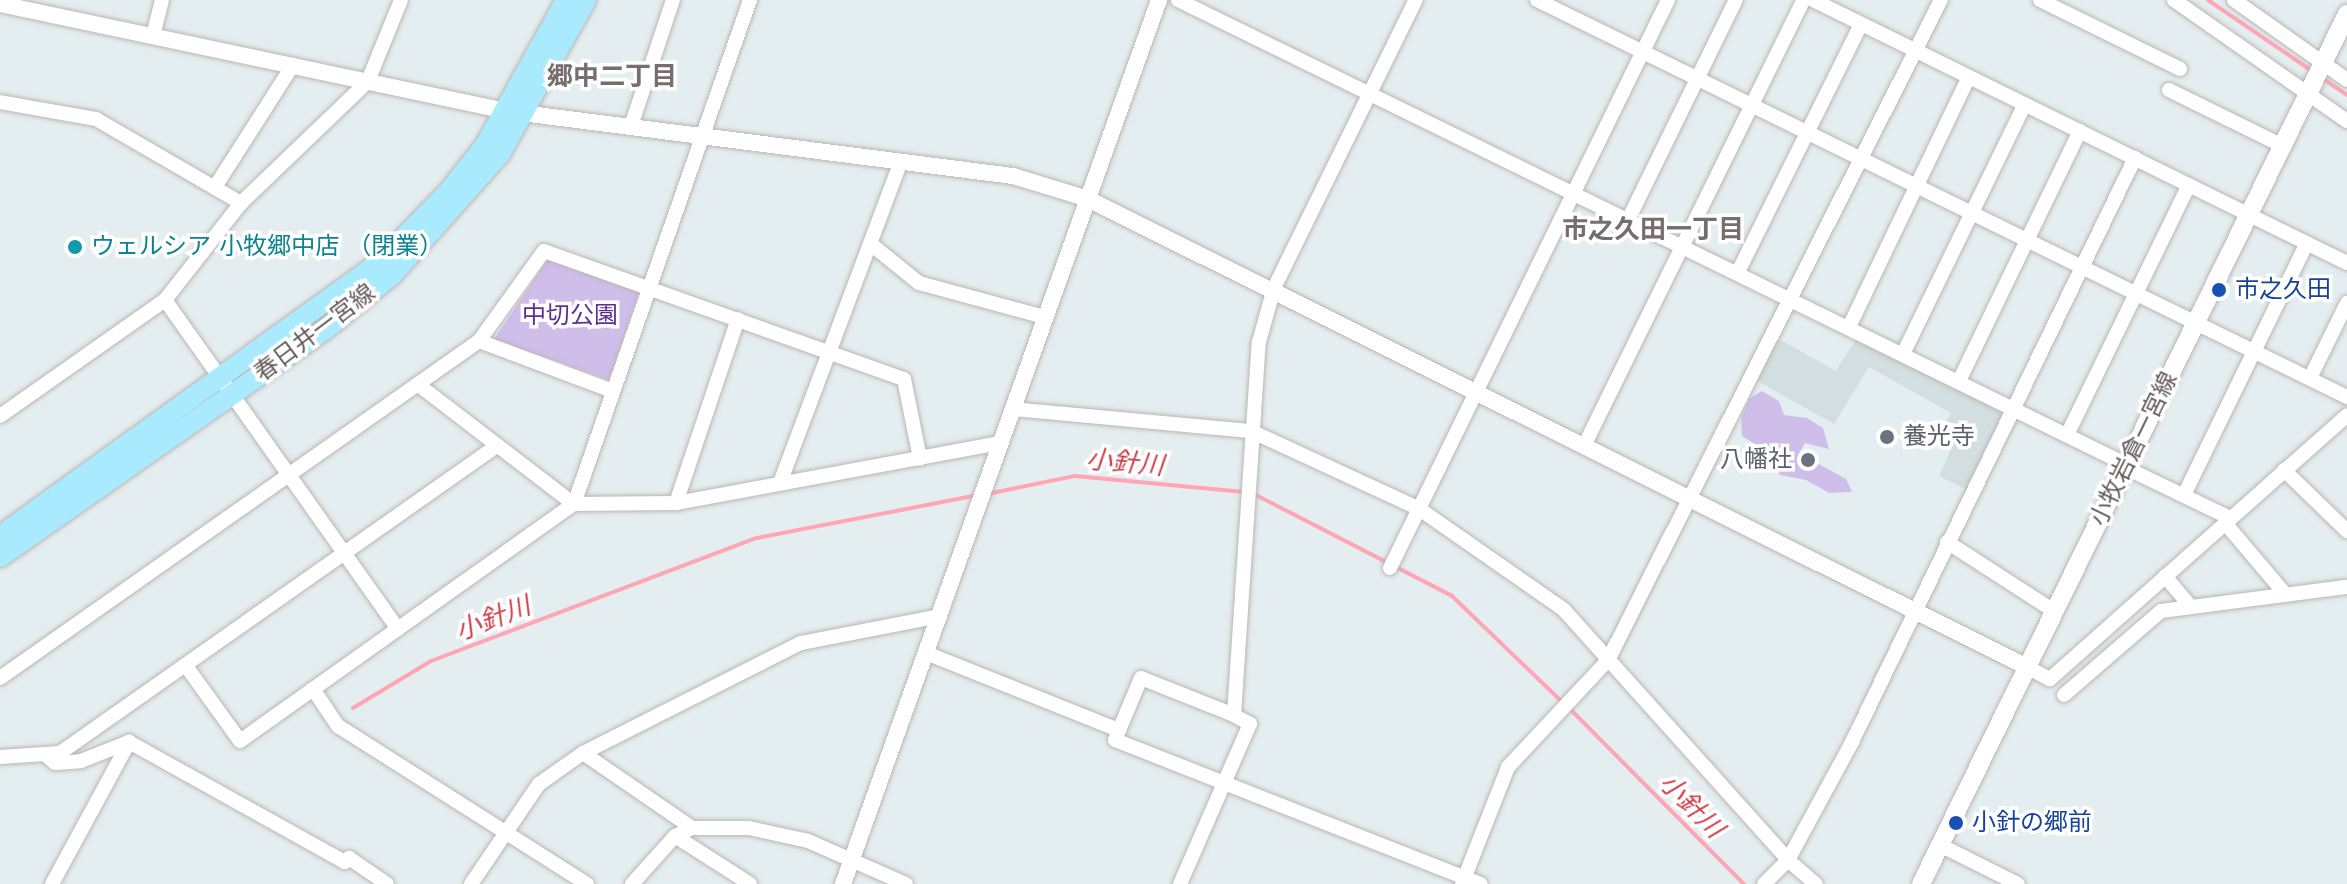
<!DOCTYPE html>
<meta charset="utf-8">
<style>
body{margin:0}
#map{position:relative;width:2347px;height:884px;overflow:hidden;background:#e4eef0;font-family:"Work Sans","Noto Sans JP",sans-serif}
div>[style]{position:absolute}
.education>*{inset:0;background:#d3dee0}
.green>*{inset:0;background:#d0beea}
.stream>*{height:4px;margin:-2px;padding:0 2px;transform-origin:2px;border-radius:2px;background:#ffa5b3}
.roads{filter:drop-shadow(0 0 2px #bcb5b5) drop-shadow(0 0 2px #bcb5b5)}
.minor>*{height:14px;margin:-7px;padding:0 7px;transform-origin:7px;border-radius:7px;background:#fff}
.tertiary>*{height:16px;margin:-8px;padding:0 8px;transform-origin:8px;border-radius:8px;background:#fff}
.secondary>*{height:18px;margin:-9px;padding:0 9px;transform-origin:9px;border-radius:9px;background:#fff}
.primary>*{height:20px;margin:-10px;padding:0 10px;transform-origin:10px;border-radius:10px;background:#aaeaff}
.dots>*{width:22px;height:22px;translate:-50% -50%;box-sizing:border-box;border:4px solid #fff;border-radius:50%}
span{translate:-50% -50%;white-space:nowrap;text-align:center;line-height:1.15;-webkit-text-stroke:7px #fff;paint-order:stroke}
.culture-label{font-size:24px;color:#0d838f}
.left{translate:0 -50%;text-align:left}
.transit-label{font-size:24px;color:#164399}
.park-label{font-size:24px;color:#5c2f92}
.street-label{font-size:24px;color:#665c5c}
.worship-label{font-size:24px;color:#5b616d}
.right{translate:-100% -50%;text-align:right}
.neighbourhood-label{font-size:26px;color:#786d6e;font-weight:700}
.water-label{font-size:26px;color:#cf3b47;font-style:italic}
</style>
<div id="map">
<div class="education">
<i style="clip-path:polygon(1858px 336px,2006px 409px,1967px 490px,1939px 476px,1955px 441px,1941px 433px,1951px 413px,1869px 367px,1834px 424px,1754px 379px,1777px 338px,1836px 371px)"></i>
</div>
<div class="green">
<i style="clip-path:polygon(548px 259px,639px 292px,609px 380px,494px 339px)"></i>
<i style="clip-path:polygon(1762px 391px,1779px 401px,1784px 415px,1807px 418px,1823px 428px,1829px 449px,1805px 443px,1799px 453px,1846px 479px,1852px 492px,1829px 493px,1806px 480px,1780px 475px,1771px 454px,1742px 436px,1741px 418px,1750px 398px)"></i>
</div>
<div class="stream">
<i style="left:2208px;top:0;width:126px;rotate:34.3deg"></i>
<i style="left:2322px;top:78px;width:30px;rotate:34deg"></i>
<i style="left:1252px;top:493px;width:225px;rotate:27.2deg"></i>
<i style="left:1452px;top:596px;width:154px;rotate:43.9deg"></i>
<i style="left:987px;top:494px;width:90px;rotate:-11.6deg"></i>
<i style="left:1075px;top:476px;width:170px;rotate:5.4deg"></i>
<i style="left:353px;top:708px;width:91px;rotate:-31.1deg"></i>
<i style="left:431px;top:661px;width:348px;rotate:-20.7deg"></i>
<i style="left:757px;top:538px;width:225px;rotate:-11deg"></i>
<i style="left:1570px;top:709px;width:247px;rotate:45.2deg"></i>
</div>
<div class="roads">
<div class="minor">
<i style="left:1178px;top:0;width:1055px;rotate:26.1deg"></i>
<i style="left:1537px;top:0;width:902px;rotate:26.11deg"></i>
<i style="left:1813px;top:0;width:595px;rotate:26.22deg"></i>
<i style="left:2040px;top:0;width:156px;rotate:26.2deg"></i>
<i style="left:2174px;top:0;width:211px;rotate:35deg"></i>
<i style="left:2234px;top:0;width:138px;rotate:35.3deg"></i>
<i style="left:153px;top:36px;width:37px;rotate:-76deg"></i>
<i style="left:2169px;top:90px;width:127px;rotate:26.2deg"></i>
<i style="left:0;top:102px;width:97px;rotate:10deg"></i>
<i style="left:96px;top:119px;width:168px;rotate:30.1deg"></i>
<i style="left:631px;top:126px;width:133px;rotate:-71.6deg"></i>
<i style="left:215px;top:187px;width:145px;rotate:-57.4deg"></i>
<i style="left:1629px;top:218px;width:243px;rotate:-63.9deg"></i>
<i style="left:872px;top:245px;width:60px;rotate:39deg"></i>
<i style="left:919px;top:283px;width:130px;rotate:15.2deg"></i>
<i style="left:1738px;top:272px;width:277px;rotate:-63.6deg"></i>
<i style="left:165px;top:300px;width:403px;rotate:54.7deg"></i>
<i style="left:1849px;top:327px;width:277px;rotate:-64.4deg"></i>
<i style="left:479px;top:341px;width:143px;rotate:20.5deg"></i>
<i style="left:1903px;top:354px;width:278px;rotate:-64deg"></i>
<i style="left:2310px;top:378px;width:84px;rotate:-63.7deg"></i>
<i style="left:1959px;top:381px;width:278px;rotate:-64.2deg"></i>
<i style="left:420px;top:386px;width:194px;rotate:37.5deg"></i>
<i style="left:574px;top:504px;width:102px;rotate:-0.6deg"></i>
<i style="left:676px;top:503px;width:330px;rotate:-10.5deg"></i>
<i style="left:1013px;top:409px;width:239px;rotate:5.3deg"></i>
<i style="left:1251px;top:431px;width:184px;rotate:24.8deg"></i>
<i style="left:1418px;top:508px;width:178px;rotate:34.9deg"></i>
<i style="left:1564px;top:610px;width:336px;rotate:48.1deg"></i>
<i style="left:1788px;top:860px;width:37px;rotate:41deg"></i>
<i style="left:0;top:416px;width:202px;rotate:-35.1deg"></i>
<i style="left:165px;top:300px;width:123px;rotate:-51.9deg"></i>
<i style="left:241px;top:203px;width:176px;rotate:-43.8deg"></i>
<i style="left:368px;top:81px;width:87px;rotate:-67.8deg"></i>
<i style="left:2067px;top:435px;width:278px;rotate:-64deg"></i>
<i style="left:1585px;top:444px;width:495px;rotate:-63.8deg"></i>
<i style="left:2124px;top:467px;width:118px;rotate:25.7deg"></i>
<i style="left:2284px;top:470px;width:88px;rotate:44.1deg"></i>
<i style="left:780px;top:483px;width:344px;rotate:-69.4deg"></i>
<i style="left:2184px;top:495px;width:280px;rotate:-64deg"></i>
<i style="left:676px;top:503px;width:194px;rotate:-71.4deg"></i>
<i style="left:2225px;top:523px;width:94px;rotate:49.7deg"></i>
<i style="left:1947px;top:542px;width:127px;rotate:32.8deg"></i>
<i style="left:1390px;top:568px;width:632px;rotate:-63.92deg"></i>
<i style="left:2165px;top:576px;width:40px;rotate:50deg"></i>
<i style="left:926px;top:653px;width:208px;rotate:21.8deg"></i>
<i style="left:186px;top:666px;width:92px;rotate:54.2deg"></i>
<i style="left:240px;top:741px;width:410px;rotate:-35.4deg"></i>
<i style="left:574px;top:504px;width:534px;rotate:-70.75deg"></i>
<i style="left:2027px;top:667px;width:26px;rotate:28deg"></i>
<i style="left:2050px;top:679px;width:397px;rotate:-41.6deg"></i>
<i style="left:0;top:678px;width:586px;rotate:-35.13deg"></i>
<i style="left:479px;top:341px;width:111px;rotate:-54.2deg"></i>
<i style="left:544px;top:251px;width:382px;rotate:19.6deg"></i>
<i style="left:904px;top:379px;width:81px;rotate:78.6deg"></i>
<i style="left:313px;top:689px;width:45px;rotate:56deg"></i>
<i style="left:338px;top:726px;width:295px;rotate:32.4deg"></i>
<i style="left:2064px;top:695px;width:128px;rotate:-40.9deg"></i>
<i style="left:2161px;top:611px;width:188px;rotate:-7.4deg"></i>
<i style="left:1234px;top:715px;width:100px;rotate:-158.3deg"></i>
<i style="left:1141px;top:678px;width:67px;rotate:112.8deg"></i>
<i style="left:1115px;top:740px;width:393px;rotate:21.5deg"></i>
<i style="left:583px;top:753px;width:132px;rotate:34.5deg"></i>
<i style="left:46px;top:755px;width:12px;rotate:42deg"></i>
<i style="left:55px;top:763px;width:26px;rotate:-4deg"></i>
<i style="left:81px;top:761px;width:52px;rotate:-21.6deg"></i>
<i style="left:0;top:757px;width:60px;rotate:-3.8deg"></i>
<i style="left:60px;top:753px;width:532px;rotate:-35.12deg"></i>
<i style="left:675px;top:836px;width:89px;rotate:32.6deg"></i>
<i style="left:1940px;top:845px;width:87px;rotate:26.6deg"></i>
<i style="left:52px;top:884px;width:162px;rotate:-61.5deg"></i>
<i style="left:129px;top:742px;width:247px;rotate:29.1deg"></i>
<i style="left:345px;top:862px;width:6px;rotate:-45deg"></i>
<i style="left:349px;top:858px;width:46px;rotate:34.4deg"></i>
<i style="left:471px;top:884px;width:121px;rotate:-55.8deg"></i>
<i style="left:539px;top:784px;width:54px;rotate:-35.2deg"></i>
<i style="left:583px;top:753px;width:244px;rotate:-26.8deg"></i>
<i style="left:801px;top:643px;width:142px;rotate:-11deg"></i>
<i style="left:632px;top:884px;width:64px;rotate:-48.1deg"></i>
<i style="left:675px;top:836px;width:19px;rotate:-25deg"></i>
<i style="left:692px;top:828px;width:57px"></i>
<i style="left:749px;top:828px;width:60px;rotate:12.4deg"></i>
<i style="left:808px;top:841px;width:107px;rotate:23.7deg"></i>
<i style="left:1180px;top:884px;width:175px;rotate:-66.4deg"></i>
<i style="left:1250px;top:724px;width:18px;rotate:-151deg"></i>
<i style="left:1234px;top:715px;width:374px;rotate:-86.2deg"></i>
<i style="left:1259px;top:342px;width:56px;rotate:-74.5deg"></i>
<i style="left:1274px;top:288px;width:321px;rotate:-63.8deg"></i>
<i style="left:1462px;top:884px;width:126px;rotate:-68.5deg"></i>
<i style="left:1508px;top:767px;width:146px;rotate:-46.9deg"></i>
<i style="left:1608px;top:660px;width:739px;rotate:-63.23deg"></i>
<i style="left:1764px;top:884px;width:34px;rotate:-45deg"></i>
<i style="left:1788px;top:860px;width:134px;rotate:-61.5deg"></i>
<i style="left:1852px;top:742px;width:649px;rotate:-64.15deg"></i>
</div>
<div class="tertiary">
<i style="left:0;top:4px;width:517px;rotate:11.94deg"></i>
<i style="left:506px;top:111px;width:511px;rotate:7.31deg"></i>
<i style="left:1013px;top:176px;width:78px;rotate:17deg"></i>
<i style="left:1088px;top:199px;width:1049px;rotate:26.49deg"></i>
<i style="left:843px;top:884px;width:939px;rotate:-70.33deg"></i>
</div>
<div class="secondary">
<i style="left:1921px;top:884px;width:969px;rotate:-63.91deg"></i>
</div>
<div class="primary">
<i style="left:0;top:536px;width:468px;rotate:-35.8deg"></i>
<i style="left:380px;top:262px;width:100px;rotate:-45.8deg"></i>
<i style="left:450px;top:190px;width:58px;rotate:-52deg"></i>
<i style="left:486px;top:144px;width:165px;rotate:-60.9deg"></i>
<i style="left:0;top:557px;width:398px;rotate:-35deg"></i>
<i style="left:326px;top:329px;width:87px;rotate:-39.4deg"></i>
<i style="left:393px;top:274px;width:161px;rotate:-48.3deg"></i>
<i style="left:500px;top:154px;width:176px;rotate:-60.8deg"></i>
</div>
</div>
<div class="dots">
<i style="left:75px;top:247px;background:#0f9aa8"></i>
<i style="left:2219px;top:290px;background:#1a4fb4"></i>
<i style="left:1887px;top:437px;background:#6b7280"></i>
<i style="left:1808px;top:460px;background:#6b7280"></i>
<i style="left:1956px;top:823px;background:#1a4fb4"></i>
</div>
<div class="culture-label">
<span class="left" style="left:91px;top:247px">ウェルシア 小牧郷中店 （閉業）</span>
</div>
<div class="transit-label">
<span class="left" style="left:2235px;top:290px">市之久田</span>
<span class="left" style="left:1972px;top:823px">小針の郷前</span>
</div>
<div class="park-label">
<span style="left:570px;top:316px">中切公園</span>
</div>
<div class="street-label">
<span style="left:315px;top:333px;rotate:-37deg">春日井一宮線</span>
<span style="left:2134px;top:449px;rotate:-64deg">小牧岩倉一宮線</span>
</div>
<div class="worship-label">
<span class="left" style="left:1903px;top:437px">養光寺</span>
<span class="right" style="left:1792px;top:460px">八幡社</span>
</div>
<div class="neighbourhood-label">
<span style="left:612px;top:77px">郷中二丁目</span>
<span style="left:1653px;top:230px">市之久田一丁目</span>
</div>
<div class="water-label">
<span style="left:1125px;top:463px;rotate:5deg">小針川</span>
<span style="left:493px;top:619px;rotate:-21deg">小針川</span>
<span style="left:1691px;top:806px;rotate:45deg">小針川</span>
</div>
</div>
